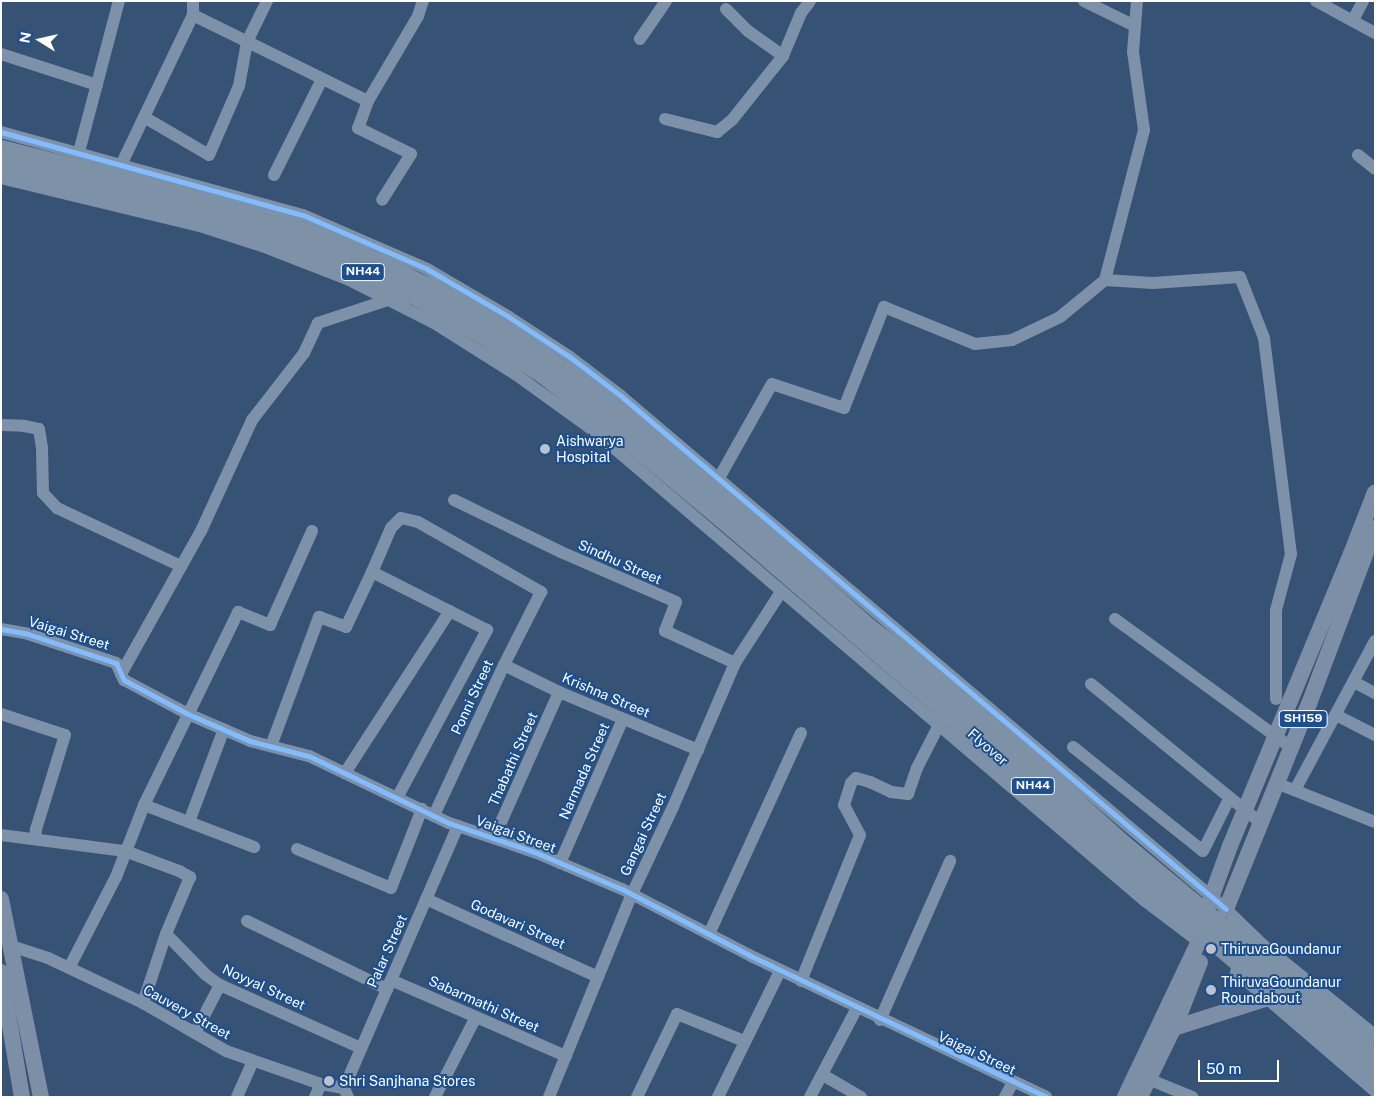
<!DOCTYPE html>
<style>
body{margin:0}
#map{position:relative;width:1376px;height:1098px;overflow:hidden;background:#365274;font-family:"Public Sans",sans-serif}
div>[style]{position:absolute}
.minor>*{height:12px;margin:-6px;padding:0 6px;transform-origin:6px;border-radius:6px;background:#7d92a8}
.major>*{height:16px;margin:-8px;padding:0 8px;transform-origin:8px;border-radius:8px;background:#7d8ea7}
.highway>*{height:19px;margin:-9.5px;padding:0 9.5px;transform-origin:9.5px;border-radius:9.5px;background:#7e92a7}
.highway-bridge>*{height:19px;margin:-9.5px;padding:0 9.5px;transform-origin:9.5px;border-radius:9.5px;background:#7e92a7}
.cycleway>*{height:5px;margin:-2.5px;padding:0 2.5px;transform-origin:2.5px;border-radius:2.5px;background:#80bcff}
.dots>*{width:14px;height:14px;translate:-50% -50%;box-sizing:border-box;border:2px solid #1b4f8f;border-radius:50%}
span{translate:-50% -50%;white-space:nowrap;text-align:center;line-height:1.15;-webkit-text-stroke:4px #1b4f8f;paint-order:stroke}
.shield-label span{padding:1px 4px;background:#1b4f8f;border:1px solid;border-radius:4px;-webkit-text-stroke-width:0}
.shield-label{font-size:12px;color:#fff;font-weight:700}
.poi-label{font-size:14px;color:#fff}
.left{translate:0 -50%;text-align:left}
.street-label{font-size:14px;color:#fff}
.frame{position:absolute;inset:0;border:2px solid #fff;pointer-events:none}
.north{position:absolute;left:15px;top:15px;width:50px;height:50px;-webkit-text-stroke:4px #1b4f8f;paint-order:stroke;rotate:280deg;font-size:14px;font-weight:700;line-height:20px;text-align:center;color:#fff}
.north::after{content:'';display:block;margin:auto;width:18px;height:22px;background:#fff;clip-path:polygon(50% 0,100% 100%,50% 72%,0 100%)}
.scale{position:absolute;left:1198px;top:1060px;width:81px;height:22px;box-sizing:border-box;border:2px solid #fff;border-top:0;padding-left:6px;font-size:15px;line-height:18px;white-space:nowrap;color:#fff;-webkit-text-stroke:4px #1b4f8f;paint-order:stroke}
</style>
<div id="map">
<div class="minor">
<i style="left:1084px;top:1px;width:57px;rotate:26.1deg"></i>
<i style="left:1316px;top:1px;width:67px;rotate:28.5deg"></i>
<i style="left:726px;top:9px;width:31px;rotate:45deg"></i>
<i style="left:748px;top:31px;width:43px;rotate:35.5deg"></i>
<i style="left:193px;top:15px;width:195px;rotate:26.2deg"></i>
<i style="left:368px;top:101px;width:99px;rotate:-59.5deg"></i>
<i style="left:418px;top:16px;width:16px;rotate:-72deg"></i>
<i style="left:1353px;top:20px;width:21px;rotate:-62deg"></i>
<i style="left:640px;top:39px;width:46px;rotate:-55.6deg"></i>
<i style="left:1px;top:54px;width:101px;rotate:17.9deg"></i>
<i style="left:368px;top:101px;width:29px;rotate:110deg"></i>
<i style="left:358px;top:128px;width:59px;rotate:26.1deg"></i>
<i style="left:411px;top:154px;width:54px;rotate:122.2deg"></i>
<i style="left:144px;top:117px;width:75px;rotate:30.3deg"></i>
<i style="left:209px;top:155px;width:75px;rotate:-66.5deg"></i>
<i style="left:239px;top:86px;width:45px;rotate:-79.7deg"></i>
<i style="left:247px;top:42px;width:46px;rotate:-64deg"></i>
<i style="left:665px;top:119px;width:54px;rotate:14deg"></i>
<i style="left:717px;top:132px;width:19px;rotate:-39deg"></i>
<i style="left:732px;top:120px;width:82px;rotate:-51.4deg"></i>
<i style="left:783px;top:56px;width:47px;rotate:-67.3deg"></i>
<i style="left:801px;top:13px;width:15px;rotate:-53deg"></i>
<i style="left:1px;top:132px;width:313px;rotate:15.4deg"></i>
<i style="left:303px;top:215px;width:135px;rotate:23.5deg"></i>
<i style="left:427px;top:269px;width:95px;rotate:30.3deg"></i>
<i style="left:509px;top:317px;width:73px;rotate:33.3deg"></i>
<i style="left:570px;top:357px;width:64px;rotate:37.4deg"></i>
<i style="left:621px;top:396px;width:793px;rotate:40.3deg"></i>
<i style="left:79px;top:152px;width:156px;rotate:-75.2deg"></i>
<i style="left:1358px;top:155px;width:22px;rotate:39deg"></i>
<i style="left:121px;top:165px;width:166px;rotate:-64.4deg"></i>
<i style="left:193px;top:15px;width:14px;rotate:-90deg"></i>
<i style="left:274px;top:175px;width:107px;rotate:-63.4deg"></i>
<i style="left:1px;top:178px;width:205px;rotate:13.6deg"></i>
<i style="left:200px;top:226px;width:65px;rotate:17.9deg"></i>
<i style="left:262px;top:246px;width:93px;rotate:21.3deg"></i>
<i style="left:349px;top:280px;width:95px;rotate:26.8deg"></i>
<i style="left:434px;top:323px;width:96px;rotate:32.2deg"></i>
<i style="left:515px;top:374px;width:97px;rotate:35.8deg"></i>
<i style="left:594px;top:431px;width:724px;rotate:40.46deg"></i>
<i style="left:1145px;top:901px;width:61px;rotate:37.1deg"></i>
<i style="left:1105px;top:280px;width:48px;rotate:3.6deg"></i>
<i style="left:1153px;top:283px;width:87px;rotate:-3.9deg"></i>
<i style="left:1240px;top:277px;width:66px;rotate:68.5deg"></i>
<i style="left:1264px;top:338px;width:218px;rotate:82.9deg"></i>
<i style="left:1291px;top:554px;width:58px;rotate:105deg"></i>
<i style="left:1276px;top:610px;width:89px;rotate:90deg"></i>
<i style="left:1px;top:425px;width:23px;rotate:2deg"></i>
<i style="left:24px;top:426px;width:15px;rotate:11deg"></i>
<i style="left:39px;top:429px;width:20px;rotate:81deg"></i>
<i style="left:42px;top:449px;width:44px;rotate:88.7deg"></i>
<i style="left:43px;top:493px;width:21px;rotate:47deg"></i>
<i style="left:57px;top:508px;width:137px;rotate:25.1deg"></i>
<i style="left:715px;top:485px;width:116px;rotate:-60.6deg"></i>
<i style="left:772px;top:384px;width:76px;rotate:18.4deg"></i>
<i style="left:844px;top:408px;width:109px;rotate:-68.4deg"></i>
<i style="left:884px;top:307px;width:98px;rotate:22.1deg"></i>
<i style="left:975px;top:344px;width:37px;rotate:-6deg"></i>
<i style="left:1012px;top:340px;width:53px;rotate:-25.6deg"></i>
<i style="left:1060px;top:317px;width:58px;rotate:-39.4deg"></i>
<i style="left:1105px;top:280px;width:155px;rotate:-75.4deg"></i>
<i style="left:1144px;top:130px;width:79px;rotate:-98deg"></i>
<i style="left:1133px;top:52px;width:51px;rotate:-85.5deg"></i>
<i style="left:454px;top:500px;width:119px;rotate:25.9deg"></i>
<i style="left:561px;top:552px;width:125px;rotate:23.5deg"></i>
<i style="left:676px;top:602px;width:31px;rotate:111deg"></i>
<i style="left:665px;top:631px;width:77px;rotate:24.6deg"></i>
<i style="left:1115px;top:619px;width:219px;rotate:36.1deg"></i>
<i style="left:1px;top:629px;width:27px;rotate:10deg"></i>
<i style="left:28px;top:634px;width:93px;rotate:18.2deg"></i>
<i style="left:116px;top:663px;width:19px;rotate:65deg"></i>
<i style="left:124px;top:680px;width:72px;rotate:28deg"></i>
<i style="left:188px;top:714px;width:68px;rotate:23.5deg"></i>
<i style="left:250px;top:741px;width:61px;rotate:14.3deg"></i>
<i style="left:309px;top:756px;width:155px;rotate:25.6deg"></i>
<i style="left:449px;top:823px;width:93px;rotate:18.8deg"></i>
<i style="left:537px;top:853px;width:92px;rotate:23deg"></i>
<i style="left:622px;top:889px;width:145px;rotate:27.4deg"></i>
<i style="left:751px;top:956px;width:327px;rotate:25.5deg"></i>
<i style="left:504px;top:665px;width:61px;rotate:26.1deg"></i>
<i style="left:559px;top:692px;width:151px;rotate:22.6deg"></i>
<i style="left:121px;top:674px;width:164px;rotate:-60.8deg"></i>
<i style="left:201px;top:531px;width:122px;rotate:-65.3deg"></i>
<i style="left:252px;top:420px;width:85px;rotate:-52.2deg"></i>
<i style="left:304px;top:353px;width:33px;rotate:-65deg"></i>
<i style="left:318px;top:323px;width:74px;rotate:-18.2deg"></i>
<i style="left:1354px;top:682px;width:24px;rotate:28deg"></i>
<i style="left:1091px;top:684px;width:221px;rotate:39.3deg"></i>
<i style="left:1px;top:714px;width:67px;rotate:18.2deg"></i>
<i style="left:65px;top:735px;width:98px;rotate:107.1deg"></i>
<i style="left:36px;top:829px;width:10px;rotate:96deg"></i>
<i style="left:1336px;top:715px;width:44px;rotate:27.1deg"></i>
<i style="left:271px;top:746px;width:138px;rotate:-69.6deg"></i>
<i style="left:319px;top:617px;width:29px;rotate:20deg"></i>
<i style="left:346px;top:627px;width:61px;rotate:-64.7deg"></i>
<i style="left:1073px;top:747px;width:166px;rotate:38.7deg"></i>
<i style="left:1203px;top:851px;width:60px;rotate:-63.4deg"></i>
<i style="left:345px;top:773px;width:193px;rotate:-57.1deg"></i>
<i style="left:1276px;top:783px;width:106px;rotate:21.5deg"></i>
<i style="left:1295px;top:790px;width:169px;rotate:-61.8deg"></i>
<i style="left:397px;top:798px;width:191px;rotate:-61.8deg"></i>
<i style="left:487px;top:630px;width:129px;rotate:-153.2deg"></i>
<i style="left:372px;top:572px;width:48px;rotate:-66.6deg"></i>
<i style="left:391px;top:528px;width:14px;rotate:-45deg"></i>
<i style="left:401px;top:518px;width:17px;rotate:13deg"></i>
<i style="left:418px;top:522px;width:142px;rotate:29.6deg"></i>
<i style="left:541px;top:592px;width:82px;rotate:116.9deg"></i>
<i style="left:504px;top:665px;width:166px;rotate:115deg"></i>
<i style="left:144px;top:805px;width:118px;rotate:20.9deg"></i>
<i style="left:189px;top:822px;width:99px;rotate:-69.4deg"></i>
<i style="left:1px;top:835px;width:125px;rotate:7.4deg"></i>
<i style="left:125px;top:851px;width:58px;rotate:20.3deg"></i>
<i style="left:179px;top:871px;width:13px;rotate:29deg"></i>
<i style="left:190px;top:877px;width:62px;rotate:112.8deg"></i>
<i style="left:166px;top:934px;width:73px;rotate:108.4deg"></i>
<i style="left:494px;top:838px;width:160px;rotate:-66deg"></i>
<i style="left:297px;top:849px;width:102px;rotate:22.5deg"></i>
<i style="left:391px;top:888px;width:85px;rotate:-68.6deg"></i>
<i style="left:560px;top:863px;width:157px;rotate:-66.4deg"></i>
<i style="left:426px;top:899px;width:189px;rotate:24.4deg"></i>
<i style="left:1231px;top:914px;width:45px;rotate:44.1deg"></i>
<i style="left:1263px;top:945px;width:144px;rotate:38.8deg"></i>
<i style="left:247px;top:921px;width:156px;rotate:25.9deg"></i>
<i style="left:166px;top:934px;width:57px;rotate:45.7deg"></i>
<i style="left:206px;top:975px;width:17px;rotate:36deg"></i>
<i style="left:220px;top:985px;width:154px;rotate:24.1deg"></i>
<i style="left:709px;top:934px;width:221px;rotate:-65.4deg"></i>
<i style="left:11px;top:946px;width:39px;rotate:18deg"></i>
<i style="left:48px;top:958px;width:105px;rotate:25.3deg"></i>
<i style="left:143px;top:1003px;width:96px;rotate:30deg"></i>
<i style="left:226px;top:1051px;width:101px;rotate:19.2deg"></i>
<i style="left:321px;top:1084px;width:23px;rotate:10deg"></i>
<i style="left:344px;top:1088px;width:10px;rotate:66deg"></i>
<i style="left:69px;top:968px;width:102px;rotate:-62.7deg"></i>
<i style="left:116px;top:877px;width:77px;rotate:-68.7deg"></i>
<i style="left:144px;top:805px;width:215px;rotate:-64deg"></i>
<i style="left:238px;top:612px;width:35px;rotate:22deg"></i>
<i style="left:270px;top:625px;width:103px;rotate:-65.9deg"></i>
<i style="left:1236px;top:972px;width:183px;rotate:40.6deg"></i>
<i style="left:391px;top:980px;width:191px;rotate:23.5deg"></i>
<i style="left:801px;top:981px;width:157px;rotate:-68deg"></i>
<i style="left:860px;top:835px;width:34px;rotate:-118deg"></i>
<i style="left:844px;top:805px;width:23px;rotate:-72deg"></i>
<i style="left:851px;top:783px;width:7px;rotate:-45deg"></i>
<i style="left:856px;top:778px;width:15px;rotate:16deg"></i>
<i style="left:870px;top:782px;width:23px;rotate:25deg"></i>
<i style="left:891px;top:792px;width:17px;rotate:7deg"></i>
<i style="left:908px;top:794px;width:28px;rotate:-71deg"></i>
<i style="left:917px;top:768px;width:48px;rotate:-62.9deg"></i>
<i style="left:880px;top:1020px;width:174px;rotate:-66.2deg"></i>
<i style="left:195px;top:1033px;width:54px;rotate:-62.5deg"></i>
<i style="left:823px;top:1075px;width:44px;rotate:30.1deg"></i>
<i style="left:1148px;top:1079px;width:48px;rotate:22.2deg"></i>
<i style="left:344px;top:1088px;width:286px;rotate:-66.5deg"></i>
<i style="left:237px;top:1097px;width:39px;rotate:-66deg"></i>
<i style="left:315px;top:1097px;width:14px;rotate:-65deg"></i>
<i style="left:435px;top:1097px;width:90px;rotate:-62.9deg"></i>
<i style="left:549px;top:1097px;width:219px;rotate:-67.8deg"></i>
<i style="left:632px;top:894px;width:96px;rotate:-64.8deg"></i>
<i style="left:673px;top:807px;width:157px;rotate:-66.7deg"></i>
<i style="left:735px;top:663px;width:85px;rotate:-57.1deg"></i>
<i style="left:637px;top:1097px;width:92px;rotate:-64.3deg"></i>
<i style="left:677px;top:1014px;width:72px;rotate:21.9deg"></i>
<i style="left:718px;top:1097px;width:140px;rotate:-63.8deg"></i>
<i style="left:810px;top:1097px;width:101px;rotate:-62.2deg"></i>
<i style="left:1005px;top:1097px;width:17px;rotate:-62deg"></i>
</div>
<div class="major">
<i style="left:1px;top:899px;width:202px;rotate:78.6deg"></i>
<i style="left:1208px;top:906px;width:64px;rotate:-69.9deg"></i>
<i style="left:1230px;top:846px;width:316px;rotate:-67.5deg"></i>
<i style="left:1351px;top:554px;width:66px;rotate:-68.8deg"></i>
<i style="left:1226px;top:909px;width:221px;rotate:-68deg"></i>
<i style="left:1309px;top:704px;width:188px;rotate:-69.4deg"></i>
<i style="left:1px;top:972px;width:127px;rotate:80.5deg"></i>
<i style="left:1174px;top:1028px;width:96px;rotate:-17.7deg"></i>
<i style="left:1125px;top:1097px;width:170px;rotate:-64.6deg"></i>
<i style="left:1140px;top:1097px;width:85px;rotate:-64deg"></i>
<i style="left:1177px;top:1021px;width:63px;rotate:-68.7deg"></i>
</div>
<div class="highway">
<i style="left:1px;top:149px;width:231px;rotate:14.3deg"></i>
<i style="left:225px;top:206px;width:59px;rotate:16.6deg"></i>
<i style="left:282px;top:223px;width:76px;rotate:21.5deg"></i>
<i style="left:353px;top:251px;width:85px;rotate:25.7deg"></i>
<i style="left:430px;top:288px;width:74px;rotate:29deg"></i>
<i style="left:495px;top:324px;width:113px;rotate:34.5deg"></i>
<i style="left:588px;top:388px;width:203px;rotate:39.8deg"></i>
<i style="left:1px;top:163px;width:273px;rotate:14.9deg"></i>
<i style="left:265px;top:233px;width:89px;rotate:21.1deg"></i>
<i style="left:348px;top:265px;width:79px;rotate:24.6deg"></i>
<i style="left:420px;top:298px;width:71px;rotate:30.5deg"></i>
<i style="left:481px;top:334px;width:74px;rotate:32.8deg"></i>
<i style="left:543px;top:374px;width:100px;rotate:37.7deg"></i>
<i style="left:622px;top:435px;width:143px;rotate:39.9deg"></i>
<i style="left:1336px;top:1042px;width:50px;rotate:39.4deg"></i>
</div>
<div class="highway-bridge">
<i style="left:744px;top:518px;width:165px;rotate:41.3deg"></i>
<i style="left:868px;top:627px;width:113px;rotate:37.8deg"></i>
<i style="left:957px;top:696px;width:230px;rotate:41.7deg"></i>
<i style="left:1129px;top:849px;width:321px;rotate:39.9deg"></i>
<i style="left:732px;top:527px;width:713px;rotate:40.68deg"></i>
<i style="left:1273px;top:992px;width:80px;rotate:38.4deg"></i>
</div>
<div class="cycleway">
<i style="left:1px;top:132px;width:313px;rotate:15.4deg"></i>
<i style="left:303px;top:215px;width:135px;rotate:23.5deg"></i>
<i style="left:427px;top:269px;width:95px;rotate:30.3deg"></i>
<i style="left:509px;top:317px;width:73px;rotate:33.3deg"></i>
<i style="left:570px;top:357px;width:64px;rotate:37.4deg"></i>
<i style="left:621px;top:396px;width:793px;rotate:40.3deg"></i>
<i style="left:1px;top:629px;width:27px;rotate:10deg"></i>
<i style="left:28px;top:634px;width:93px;rotate:18.2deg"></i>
<i style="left:116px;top:663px;width:19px;rotate:65deg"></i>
<i style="left:124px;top:680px;width:72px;rotate:28deg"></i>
<i style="left:188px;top:714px;width:68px;rotate:23.5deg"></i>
<i style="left:250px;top:741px;width:61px;rotate:14.3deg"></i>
<i style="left:309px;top:756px;width:155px;rotate:25.6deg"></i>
<i style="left:449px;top:823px;width:93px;rotate:18.8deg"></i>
<i style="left:537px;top:853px;width:92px;rotate:23deg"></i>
<i style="left:622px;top:889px;width:145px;rotate:27.4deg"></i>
<i style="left:751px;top:956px;width:327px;rotate:25.5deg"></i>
</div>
<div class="dots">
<i style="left:545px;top:449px;background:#b9c2ce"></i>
<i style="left:1211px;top:949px;background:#b9c2ce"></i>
<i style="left:1211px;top:990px;background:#b9c2ce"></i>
<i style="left:329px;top:1081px;background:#b9c2ce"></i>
</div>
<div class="shield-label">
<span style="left:363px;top:272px">NH44</span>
<span style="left:1303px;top:719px">SH159</span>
<span style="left:1033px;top:786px">NH44</span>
</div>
<div class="poi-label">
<span class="left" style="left:556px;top:449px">Aishwarya<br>Hospital</span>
<span class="left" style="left:1221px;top:949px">ThiruvaGoundanur</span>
<span class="left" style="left:1221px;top:990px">ThiruvaGoundanur<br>Roundabout</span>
<span class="left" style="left:339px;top:1081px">Shri Sanjhana Stores</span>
</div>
<div class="street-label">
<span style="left:620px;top:562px;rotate:24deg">Sindhu Street</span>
<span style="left:69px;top:633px;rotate:17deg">Vaigai Street</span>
<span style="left:606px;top:695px;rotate:23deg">Krishna Street</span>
<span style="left:472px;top:697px;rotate:-65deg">Ponni Street</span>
<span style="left:988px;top:747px;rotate:41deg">Flyover</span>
<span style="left:513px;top:759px;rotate:-66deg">Thabathi Street</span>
<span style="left:584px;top:771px;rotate:-66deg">Narmada Street</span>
<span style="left:516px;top:834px;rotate:20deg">Vaigai Street</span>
<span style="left:643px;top:834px;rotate:-65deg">Gangai Street</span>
<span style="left:518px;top:924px;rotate:24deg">Godavari Street</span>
<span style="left:387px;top:951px;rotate:-66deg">Palar Street</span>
<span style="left:264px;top:987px;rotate:25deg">Noyyal Street</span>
<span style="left:484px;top:1004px;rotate:24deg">Sabarmathi Street</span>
<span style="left:187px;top:1012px;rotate:29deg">Cauvery Street</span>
<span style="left:977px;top:1053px;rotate:25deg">Vaigai Street</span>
</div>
<div class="frame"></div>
<div class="north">N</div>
<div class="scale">50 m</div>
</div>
